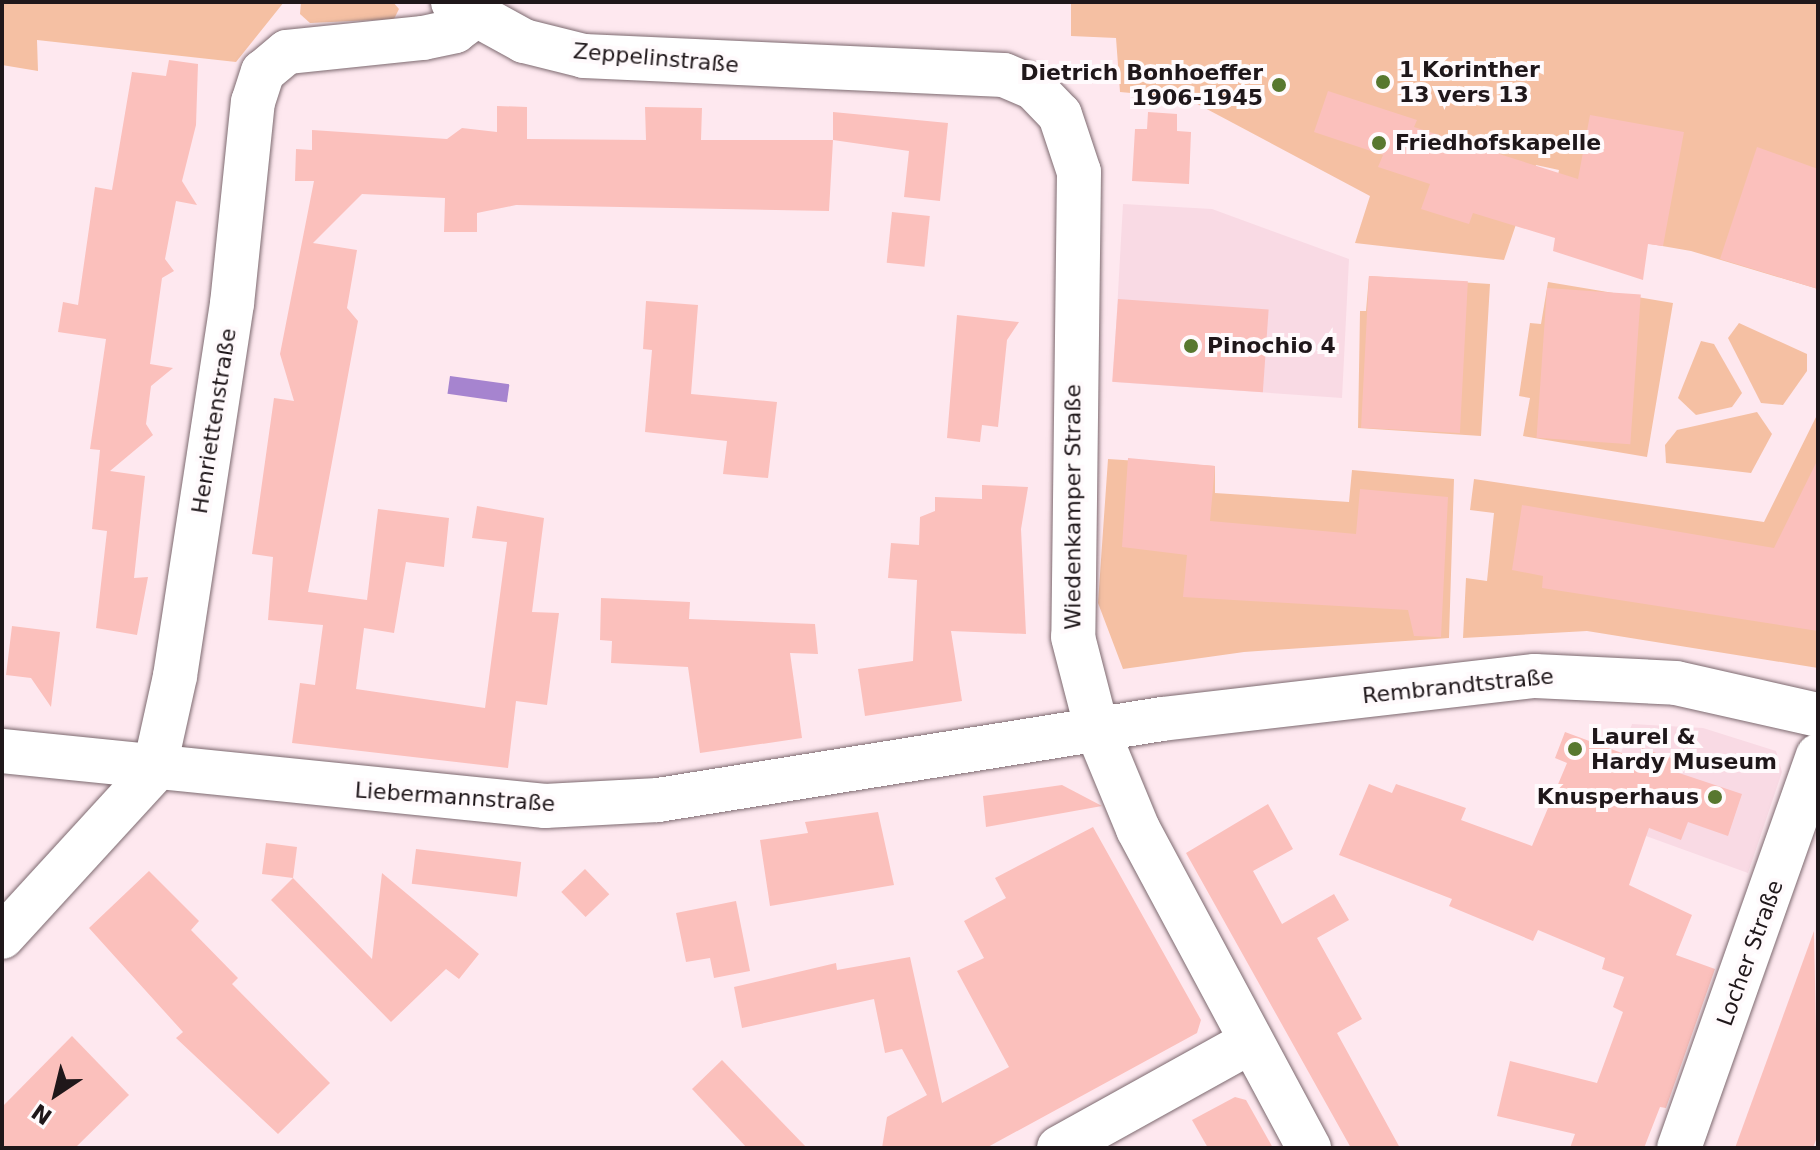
<!DOCTYPE html>
<meta charset="utf-8">
<style>
body{margin:0}
#map{position:relative;width:1820px;height:1150px;overflow:hidden;background:#fee8ef;font-family:"DejaVu Sans",sans-serif}
div>[style]{position:absolute}
.built>*{inset:0;background:#f9dae4}
.green>*{inset:0;background:#f5c0a3}
.water>*{inset:0;background:#a684cf;transform-origin:0 0}
.building>*{inset:0;background:#fbc0bc;transform-origin:0 0}
.roads{filter:drop-shadow(0 0 2px #7d6a70) drop-shadow(0 0 2px #7d6a70)}
.minor>*{height:44px;margin:-22px;padding:0 22px;transform-origin:22px;border-radius:22px;background:#fff}
.tertiary>*{height:44px;margin:-22px;padding:0 22px;transform-origin:22px;border-radius:22px;background:#fff}
.secondary>*{height:44px;margin:-22px;padding:0 22px;transform-origin:22px;border-radius:22px;background:#fff}
.dots>*{width:22px;height:22px;translate:-50% -50%;box-sizing:border-box;border:4px solid #fffafc;border-radius:50%}
span{translate:-50% -50%;white-space:nowrap;text-align:center;line-height:1.15;-webkit-text-stroke:8px #fffafc;paint-order:stroke}
.street-label{font-size:22px;color:#1f171a}
.poi-label{font-size:22px;color:#1f171a;font-weight:700}
.left{translate:0 -50%;text-align:left}
.right{translate:-100% -50%;text-align:right}
.frame{position:absolute;inset:0;border:4px solid #1f171a;pointer-events:none}
.north{position:absolute;left:16px;top:1054px;width:80px;height:80px;-webkit-text-stroke:6px #fffafc;paint-order:stroke;rotate:215deg;font-size:22px;font-weight:700;line-height:32px;text-align:center;color:#1f171a}
.north::after{content:'';display:block;margin:auto;width:28px;height:36px;background:#1f171a;clip-path:polygon(50% 0,100% 100%,50% 72%,0 100%)}
</style>
<div id="map">
<div class="built">
<i style="clip-path:polygon(1123px 204px,1212px 209px,1349px 259px,1342px 398px,1113px 382px)"></i>
<i style="clip-path:polygon(1632px 724px,1703px 728px,1776px 751px,1782px 772px,1748px 873px,1646px 836px,1642px 748px,1638px 758px,1621px 753px)"></i>
</div>
<div class="green">
<i style="clip-path:polygon(2px 2px,284px 2px,236px 62px,37px 40px,38px 71px,2px 65px)"></i>
<i style="clip-path:polygon(301px 2px,393px 2px,399px 9px,394px 19px,310px 23px,300px 14px)"></i>
<i style="clip-path:polygon(1071px 2px,1818px 2px,1818px 289px,1691px 251px,1547px 226px,1559px 170px,1536px 165px,1504px 260px,1355px 243px,1370px 196px,1186px 98px,1120px 92px,1116px 38px,1071px 36px)"></i>
<i style="clip-path:polygon(1369px 276px,1490px 284px,1481px 436px,1358px 428px,1360px 311px,1366px 311px)"></i>
<i style="clip-path:polygon(1548px 282px,1673px 303px,1647px 457px,1523px 436px,1530px 398px,1519px 396px,1530px 323px,1541px 324px)"></i>
<i style="clip-path:polygon(1739px 323px,1807px 354px,1807px 371px,1783px 405px,1761px 403px,1728px 338px)"></i>
<i style="clip-path:polygon(1701px 341px,1714px 344px,1742px 393px,1732px 407px,1696px 415px,1678px 398px)"></i>
<i style="clip-path:polygon(1757px 412px,1772px 434px,1751px 473px,1666px 463px,1665px 445px,1677px 430px)"></i>
<i style="clip-path:polygon(1818px 413px,1818px 668px,1587px 631px,1463px 638px,1466px 578px,1487px 581px,1494px 513px,1470px 510px,1474px 479px,1764px 522px)"></i>
<i style="clip-path:polygon(1108px 459px,1215px 466px,1215px 493px,1349px 502px,1352px 470px,1454px 479px,1449px 638px,1244px 652px,1123px 669px,1098px 603px)"></i>
</div>
<div class="water">
<i style="left:450px;top:376px;width:60px;height:18px;rotate:8deg"></i>
</div>
<div class="building">
<i style="clip-path:polygon(169px 60px,198px 64px,196px 125px,182px 181px,197px 205px,176px 201px,165px 259px,174px 271px,162px 278px,150px 364px,173px 368px,151px 386px,146px 424px,153px 435px,110px 471px,145px 476px,134px 578px,148px 577px,137px 635px,96px 628px,107px 531px,92px 529px,100px 450px,90px 449px,106px 339px,58px 332px,63px 302px,78px 305px,95px 187px,112px 190px,132px 72px,166px 76px)"></i>
<i style="clip-path:polygon(1328px 91px,1417px 120px,1414px 127px,1578px 179px,1590px 115px,1684px 132px,1663px 246px,1648px 244px,1643px 280px,1553px 251px,1555px 238px,1473px 213px,1469px 224px,1421px 209px,1430px 184px,1378px 167px,1383px 155px,1314px 132px)"></i>
<i style="clip-path:polygon(497px 106px,527px 107px,527px 139px,646px 140px,645px 107px,702px 108px,701px 140px,833px 140px,829px 211px,516px 205px,477px 213px,477px 232px,444px 232px,445px 198px,362px 194px,313px 243px,357px 250px,347px 308px,358px 321px,308px 592px,367px 600px,378px 509px,449px 518px,444px 567px,406px 562px,394px 633px,364px 628px,356px 689px,485px 708px,507px 542px,472px 538px,477px 506px,544px 518px,532px 612px,559px 613px,547px 705px,516px 701px,508px 768px,292px 743px,300px 683px,315px 685px,323px 625px,268px 620px,273px 557px,252px 554px,274px 398px,294px 401px,280px 354px,314px 181px,295px 181px,296px 149px,312px 150px,312px 130px,447px 139px,462px 128px,497px 132px)"></i>
<i style="clip-path:polygon(833px 112px,948px 123px,940px 201px,904px 197px,909px 151px,833px 140px)"></i>
<i style="clip-path:polygon(1148px 112px,1177px 114px,1177px 131px,1191px 132px,1189px 184px,1132px 181px,1135px 129px,1147px 129px)"></i>
<i style="clip-path:polygon(1757px 147px,1818px 169px,1818px 289px,1720px 259px)"></i>
<i style="left:892px;top:212px;width:38px;height:51px;rotate:6deg"></i>
<i style="left:1369px;top:276px;width:99px;height:152px;rotate:3deg"></i>
<i style="left:1547px;top:288px;width:94px;height:150px;rotate:4deg"></i>
<i style="left:1118px;top:299px;width:151px;height:83px;rotate:4deg"></i>
<i style="clip-path:polygon(646px 301px,698px 305px,691px 394px,777px 402px,768px 478px,723px 474px,727px 441px,645px 432px,652px 350px,643px 349px)"></i>
<i style="clip-path:polygon(957px 315px,1019px 322px,1007px 340px,998px 427px,982px 425px,980px 442px,947px 438px)"></i>
<i style="clip-path:polygon(1128px 458px,1215px 466px,1210px 521px,1356px 534px,1360px 489px,1448px 497px,1441px 637px,1414px 636px,1408px 610px,1183px 597px,1187px 555px,1122px 547px)"></i>
<i style="clip-path:polygon(1818px 459px,1818px 631px,1542px 588px,1543px 576px,1512px 570px,1522px 505px,1774px 548px)"></i>
<i style="clip-path:polygon(982px 485px,1028px 487px,1021px 529px,1026px 634px,951px 631px,962px 701px,865px 716px,858px 669px,913px 661px,917px 580px,888px 578px,891px 543px,919px 545px,920px 517px,935px 511px,935px 497px,982px 499px)"></i>
<i style="clip-path:polygon(601px 598px,690px 602px,689px 619px,815px 624px,818px 654px,790px 653px,802px 738px,700px 753px,688px 667px,611px 663px,612px 641px,600px 640px)"></i>
<i style="clip-path:polygon(12px 626px,60px 632px,51px 707px,31px 678px,6px 675px)"></i>
<i style="clip-path:polygon(1565px 732px,1638px 759px,1642px 748px,1674px 759px,1670px 770px,1742px 794px,1728px 836px,1688px 822px,1681px 840px,1649px 828px,1629px 885px,1692px 915px,1676px 955px,1715px 969px,1666px 1108px,1660px 1107px,1644px 1148px,1570px 1148px,1575px 1134px,1497px 1116px,1510px 1061px,1597px 1083px,1623px 1012px,1613px 1007px,1624px 977px,1602px 969px,1605px 958px,1538px 930px,1533px 941px,1519px 935px,1449px 906px,1452px 899px,1339px 855px,1369px 784px,1392px 793px,1396px 784px,1466px 808px,1461px 820px,1532px 846px,1567px 763px,1555px 758px)"></i>
<i style="clip-path:polygon(1062px 785px,1102px 806px,986px 827px,983px 796px)"></i>
<i style="clip-path:polygon(1268px 804px,1293px 849px,1253px 871px,1282px 924px,1334px 894px,1349px 920px,1317px 938px,1362px 1019px,1337px 1033px,1400px 1148px,1351px 1148px,1186px 853px)"></i>
<i style="clip-path:polygon(878px 812px,894px 885px,770px 906px,760px 840px,808px 833px,805px 822px)"></i>
<i style="clip-path:polygon(1093px 827px,1201px 1020px,1197px 1033px,986px 1148px,882px 1148px,887px 1117px,927px 1095px,902px 1049px,885px 1053px,874px 999px,742px 1028px,734px 987px,836px 963px,837px 970px,910px 957px,942px 1103px,1009px 1067px,957px 971px,984px 958px,964px 921px,1006px 898px,995px 878px)"></i>
<i style="clip-path:polygon(266px 843px,297px 847px,293px 878px,372px 959px,382px 873px,479px 954px,459px 979px,446px 969px,391px 1022px,271px 900px,293px 878px,262px 874px)"></i>
<i style="left:416px;top:849px;width:106px;height:35px;rotate:7deg"></i>
<i style="left:585px;top:869px;width:35px;height:33px;rotate:46deg"></i>
<i style="clip-path:polygon(149px 871px,199px 921px,191px 930px,238px 978px,232px 984px,330px 1083px,278px 1134px,176px 1038px,183px 1032px,89px 928px)"></i>
<i style="clip-path:polygon(736px 901px,750px 971px,714px 978px,710px 958px,686px 962px,676px 913px)"></i>
<i style="clip-path:polygon(1814px 931px,1818px 1134px,1813px 1148px,1735px 1148px)"></i>
<i style="clip-path:polygon(72px 1036px,129px 1095px,75px 1148px,2px 1148px,2px 1107px)"></i>
<i style="clip-path:polygon(722px 1060px,807px 1148px,747px 1148px,692px 1089px)"></i>
<i style="clip-path:polygon(1235px 1097px,1246px 1100px,1273px 1148px,1208px 1148px,1192px 1120px)"></i>
</div>
<div class="roads">
<div class="minor">
<i style="left:1097px;top:730px;width:107px;rotate:67.5deg"></i>
<i style="left:1138px;top:829px;width:362px;rotate:61.8deg"></i>
<i style="left:2px;top:937px;width:225px;rotate:-47.5deg"></i>
<i style="left:154px;top:771px;width:97px;rotate:-77.5deg"></i>
<i style="left:175px;top:676px;width:376px;rotate:-81.3deg"></i>
<i style="left:232px;top:304px;width:203px;rotate:-84.1deg"></i>
<i style="left:253px;top:102px;width:32px;rotate:-72deg"></i>
<i style="left:263px;top:72px;width:31px;rotate:-40deg"></i>
<i style="left:287px;top:52px;width:137px;rotate:-5.9deg"></i>
<i style="left:423px;top:38px;width:33px;rotate:-12deg"></i>
<i style="left:455px;top:31px;width:26px;rotate:-37deg"></i>
<i style="left:1059px;top:1148px;width:218px;rotate:-29deg"></i>
<i style="left:1679px;top:1148px;width:416px;rotate:-70.5deg"></i>
</div>
<div class="tertiary">
<i style="left:453px;top:2px;width:81px;rotate:28.8deg"></i>
<i style="left:524px;top:41px;width:62px;rotate:14deg"></i>
<i style="left:584px;top:56px;width:420px;rotate:2.6deg"></i>
<i style="left:1004px;top:75px;width:33px;rotate:23deg"></i>
<i style="left:1034px;top:88px;width:37px;rotate:46deg"></i>
<i style="left:1060px;top:115px;width:60px;rotate:71.6deg"></i>
<i style="left:1079px;top:172px;width:465px;rotate:90.7deg"></i>
<i style="left:1073px;top:637px;width:96px;rotate:75.5deg"></i>
</div>
<div class="secondary">
<i style="left:2px;top:751px;width:546px;rotate:5.78deg"></i>
<i style="left:545px;top:806px;width:113px;rotate:-3deg"></i>
<i style="left:658px;top:800px;width:510px;rotate:-9.13deg"></i>
<i style="left:1162px;top:719px;width:375px;rotate:-6.6deg"></i>
<i style="left:1535px;top:676px;width:141px;rotate:2.8deg"></i>
<i style="left:1676px;top:683px;width:146px;rotate:12.7deg"></i>
</div>
</div>
<div class="dots">
<i style="left:1383px;top:82px;background:#58782f"></i>
<i style="left:1279px;top:85px;background:#58782f"></i>
<i style="left:1379px;top:143px;background:#58782f"></i>
<i style="left:1191px;top:346px;background:#58782f"></i>
<i style="left:1575px;top:749px;background:#58782f"></i>
<i style="left:1715px;top:797px;background:#58782f"></i>
</div>
<div class="street-label">
<span style="left:656px;top:58px;rotate:5deg">Zeppelinstraße</span>
<span style="left:214px;top:421px;rotate:-81deg">Henriettenstraße</span>
<span style="left:1073px;top:507px;rotate:-90deg">Wiedenkamper Straße</span>
<span style="left:1458px;top:686px;rotate:-6deg">Rembrandtstraße</span>
<span style="left:455px;top:797px;rotate:4deg">Liebermannstraße</span>
<span style="left:1750px;top:953px;rotate:-70deg">Locher Straße</span>
</div>
<div class="poi-label">
<span class="left" style="left:1399px;top:82px">1 Korinther<br>13 vers 13</span>
<span class="right" style="left:1263px;top:85px">Dietrich Bonhoeffer<br>1906-1945</span>
<span class="left" style="left:1395px;top:143px">Friedhofskapelle</span>
<span class="left" style="left:1207px;top:346px">Pinochio 4</span>
<span class="left" style="left:1591px;top:749px">Laurel &amp;<br>Hardy Museum</span>
<span class="right" style="left:1699px;top:797px">Knusperhaus</span>
</div>
<div class="frame"></div>
<div class="north">N</div>
</div>
